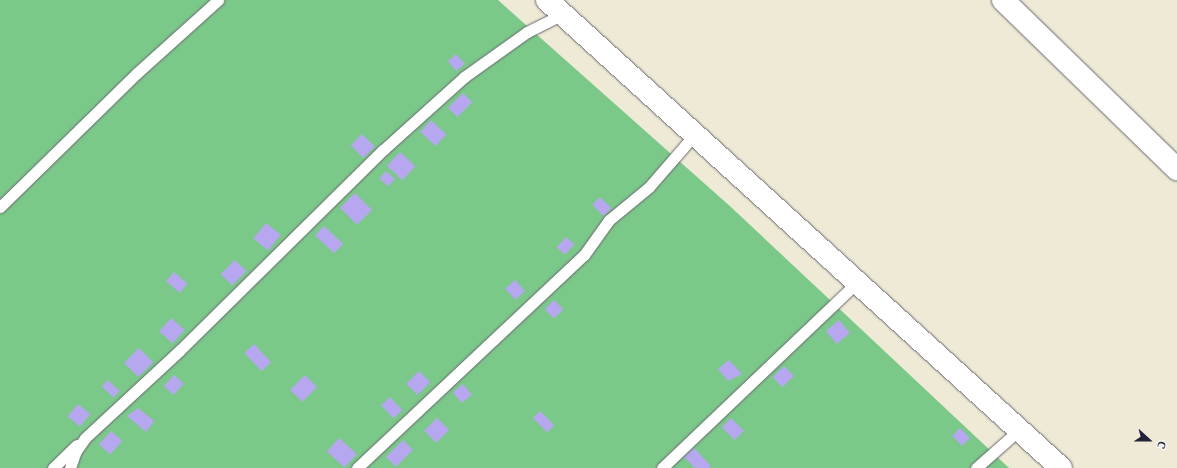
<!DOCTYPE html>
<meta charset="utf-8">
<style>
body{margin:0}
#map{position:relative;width:1177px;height:468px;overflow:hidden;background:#efead5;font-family:Vollkorn,serif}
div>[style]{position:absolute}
.green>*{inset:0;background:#7bc989}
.building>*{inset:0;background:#b7a7f1;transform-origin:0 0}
.roads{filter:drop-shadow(0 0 1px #6a6871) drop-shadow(0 0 1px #6a6871)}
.lane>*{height:11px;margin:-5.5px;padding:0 5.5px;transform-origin:5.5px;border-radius:5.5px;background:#fff}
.street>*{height:22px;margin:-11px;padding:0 11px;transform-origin:11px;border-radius:11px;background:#fff}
.secondary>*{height:22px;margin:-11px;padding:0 11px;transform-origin:11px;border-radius:11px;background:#fff}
span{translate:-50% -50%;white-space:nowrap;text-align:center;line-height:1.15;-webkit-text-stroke:4px #f6f6f2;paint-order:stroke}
.north{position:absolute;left:1129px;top:420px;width:40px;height:40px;-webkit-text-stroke:3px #f6f6f2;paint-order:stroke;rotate:111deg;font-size:11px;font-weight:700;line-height:16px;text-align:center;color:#22223b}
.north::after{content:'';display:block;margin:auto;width:14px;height:18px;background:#22223b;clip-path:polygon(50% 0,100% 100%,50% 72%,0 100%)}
</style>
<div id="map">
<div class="green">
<i style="clip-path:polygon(0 0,498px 0,732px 208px,1009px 468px,0 468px)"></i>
</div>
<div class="building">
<i style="left:456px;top:54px;width:13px;height:11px;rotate:48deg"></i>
<i style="left:463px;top:93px;width:13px;height:21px;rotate:45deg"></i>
<i style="left:431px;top:120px;width:21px;height:16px;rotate:43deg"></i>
<i style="left:362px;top:134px;width:18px;height:16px;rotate:45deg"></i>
<i style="left:400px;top:152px;width:21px;height:19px;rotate:43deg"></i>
<i style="left:386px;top:171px;width:12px;height:10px;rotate:42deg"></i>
<i style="left:355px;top:193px;width:24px;height:21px;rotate:45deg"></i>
<i style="left:600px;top:197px;width:16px;height:11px;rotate:45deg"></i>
<i style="left:266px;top:223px;width:19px;height:20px;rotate:39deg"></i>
<i style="left:324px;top:226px;width:26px;height:13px;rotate:43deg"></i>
<i style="left:566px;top:237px;width:11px;height:14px;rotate:41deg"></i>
<i style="left:235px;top:260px;width:16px;height:20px;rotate:45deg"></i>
<i style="left:174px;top:272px;width:18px;height:12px;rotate:41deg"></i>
<i style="left:515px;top:280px;width:15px;height:13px;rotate:48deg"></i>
<i style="left:554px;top:300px;width:13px;height:13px;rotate:45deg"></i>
<i style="left:171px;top:318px;width:18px;height:18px;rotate:41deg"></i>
<i style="left:839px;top:320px;width:17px;height:17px;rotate:50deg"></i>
<i style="left:254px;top:344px;width:25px;height:13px;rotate:47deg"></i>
<i style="left:139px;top:348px;width:20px;height:21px;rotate:45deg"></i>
<i style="clip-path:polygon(729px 360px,742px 374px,728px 381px,718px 369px)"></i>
<i style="left:784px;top:366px;width:14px;height:16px;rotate:45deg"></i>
<i style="left:419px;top:371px;width:16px;height:18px;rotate:45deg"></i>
<i style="left:174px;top:375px;width:13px;height:15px;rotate:42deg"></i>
<i style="left:305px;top:375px;width:17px;height:21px;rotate:45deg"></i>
<i style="left:108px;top:380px;width:16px;height:9px;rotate:43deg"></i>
<i style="left:463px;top:384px;width:14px;height:13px;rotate:51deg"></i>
<i style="left:390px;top:397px;width:18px;height:12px;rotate:47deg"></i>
<i style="left:78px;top:404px;width:16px;height:16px;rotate:40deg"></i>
<i style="clip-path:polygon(138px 408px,154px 421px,146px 432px,127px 416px)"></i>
<i style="left:540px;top:411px;width:20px;height:10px;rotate:45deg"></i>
<i style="left:437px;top:418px;width:17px;height:18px;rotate:45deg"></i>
<i style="left:731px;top:418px;width:18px;height:13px;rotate:45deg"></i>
<i style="left:960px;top:428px;width:14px;height:11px;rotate:45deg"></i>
<i style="left:111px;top:431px;width:15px;height:18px;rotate:42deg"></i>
<i style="left:339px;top:438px;width:24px;height:18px;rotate:42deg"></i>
<i style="left:403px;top:440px;width:14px;height:24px;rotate:45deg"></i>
<i style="clip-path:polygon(694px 448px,711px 466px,709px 468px,695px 468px,684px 457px)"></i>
</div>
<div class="roads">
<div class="lane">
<i style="left:0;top:207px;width:192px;rotate:-44.4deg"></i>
<i style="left:137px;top:73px;width:109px;rotate:-42deg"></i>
<i style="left:53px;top:468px;width:33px;rotate:-44deg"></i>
<i style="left:70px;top:468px;width:18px;rotate:-71deg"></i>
<i style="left:76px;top:451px;width:16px;rotate:-55deg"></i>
<i style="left:85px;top:438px;width:129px;rotate:-42.8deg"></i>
<i style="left:180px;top:350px;width:285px;rotate:-44.6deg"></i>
<i style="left:383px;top:150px;width:109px;rotate:-42deg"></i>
<i style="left:464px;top:77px;width:77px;rotate:-35.5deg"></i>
<i style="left:527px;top:32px;width:40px;rotate:-26.6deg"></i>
<i style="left:357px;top:468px;width:311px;rotate:-43.2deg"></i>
<i style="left:584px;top:255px;width:43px;rotate:-54.5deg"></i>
<i style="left:609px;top:220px;width:52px;rotate:-39.5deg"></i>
<i style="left:649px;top:187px;width:70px;rotate:-49deg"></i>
<i style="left:662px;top:468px;width:269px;rotate:-43.6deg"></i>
<i style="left:976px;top:468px;width:57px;rotate:-41.5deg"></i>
</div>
<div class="street">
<i style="left:1003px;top:0;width:243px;rotate:44.2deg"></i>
</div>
<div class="secondary">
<i style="left:547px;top:0;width:695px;rotate:42.32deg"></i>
</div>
</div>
<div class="north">С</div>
</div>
